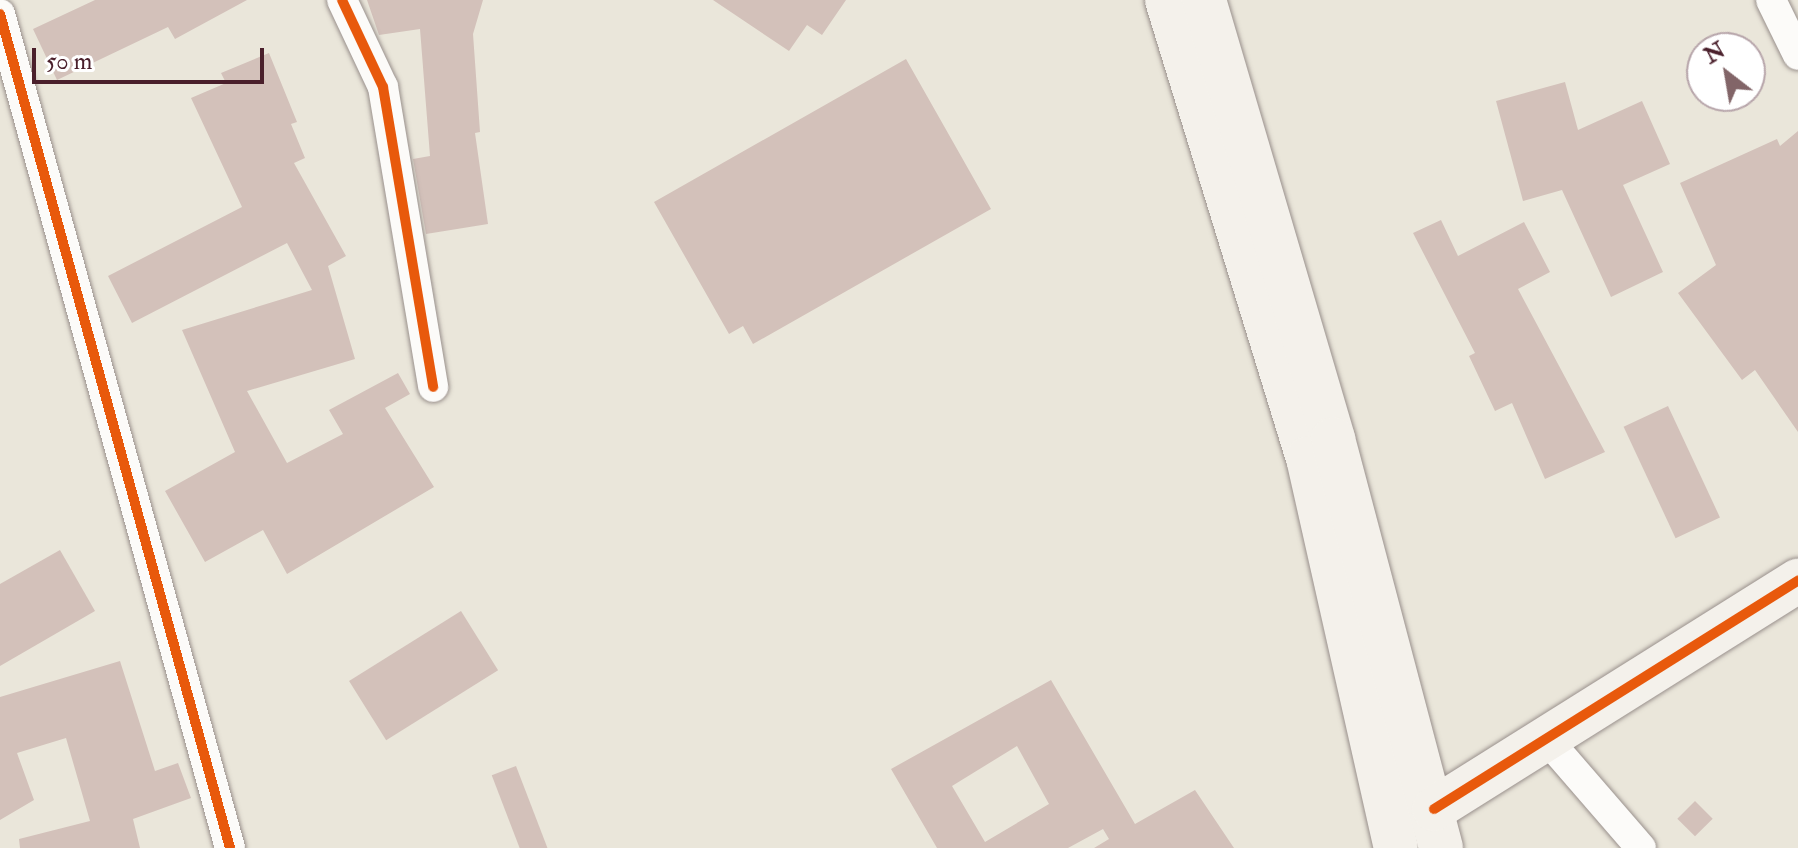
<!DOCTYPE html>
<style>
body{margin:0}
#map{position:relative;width:1798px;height:848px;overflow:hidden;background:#eae6da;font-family:"IM FELL Double Pica",serif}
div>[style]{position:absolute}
.building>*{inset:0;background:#d3c1ba;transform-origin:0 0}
.roads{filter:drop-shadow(0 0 2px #99908c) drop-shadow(0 0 2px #99908c)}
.street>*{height:30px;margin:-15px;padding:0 15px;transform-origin:15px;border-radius:15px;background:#fcfbf9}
.secondary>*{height:44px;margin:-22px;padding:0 22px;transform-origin:22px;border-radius:22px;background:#f4f1eb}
.cycleway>*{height:10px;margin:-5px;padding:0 5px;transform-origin:5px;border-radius:5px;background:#e8590c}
span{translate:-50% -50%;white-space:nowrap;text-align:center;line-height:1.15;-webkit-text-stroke:7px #fff;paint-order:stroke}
.north{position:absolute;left:1686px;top:32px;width:80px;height:80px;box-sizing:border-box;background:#fff;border:2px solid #b7a5aa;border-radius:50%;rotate:329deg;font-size:22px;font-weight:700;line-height:32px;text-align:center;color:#4a1f2b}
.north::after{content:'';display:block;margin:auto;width:28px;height:36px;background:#826568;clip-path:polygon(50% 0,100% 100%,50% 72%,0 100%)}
.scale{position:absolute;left:32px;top:48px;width:232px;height:36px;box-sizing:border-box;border:4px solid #4a1f2b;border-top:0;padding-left:10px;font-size:24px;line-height:28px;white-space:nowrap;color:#4a1f2b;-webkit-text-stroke:6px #fff;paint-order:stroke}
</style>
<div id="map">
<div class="building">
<i style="clip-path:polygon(95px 0,247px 0,175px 39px,168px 27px,57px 80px,33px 29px)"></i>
<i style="clip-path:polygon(367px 0,483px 0,473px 34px,480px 132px,475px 133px,488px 224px,426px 234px,413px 159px,430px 156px,420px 29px,379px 35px)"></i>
<i style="clip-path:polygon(713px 0,846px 0,822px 35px,807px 25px,789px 51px)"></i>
<i style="clip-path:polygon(269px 53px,297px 122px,291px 124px,305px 158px,294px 163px,346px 256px,328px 266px,355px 359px,247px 391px,287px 463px,343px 434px,329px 410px,398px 373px,410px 394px,385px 408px,434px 487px,287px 574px,263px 530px,205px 562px,165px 491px,235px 452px,182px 330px,312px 290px,287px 243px,132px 323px,108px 276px,242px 207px,191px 98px,226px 83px,221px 73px)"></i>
<i style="clip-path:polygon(906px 59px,991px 209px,753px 344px,743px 326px,729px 334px,654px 202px)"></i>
<i style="clip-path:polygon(1565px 82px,1578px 130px,1642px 101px,1670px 164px,1623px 185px,1663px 272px,1611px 297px,1562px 190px,1523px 201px,1496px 101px)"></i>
<i style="clip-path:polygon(1798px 131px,1798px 432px,1755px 370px,1742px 380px,1678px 293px,1716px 265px,1680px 183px,1777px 139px,1780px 146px)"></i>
<i style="clip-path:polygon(1441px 220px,1458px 256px,1524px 222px,1550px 272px,1518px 289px,1605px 452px,1545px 479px,1512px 403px,1495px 411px,1469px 356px,1475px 353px,1413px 233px)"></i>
<i style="left:1668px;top:406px;width:123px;height:49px;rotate:65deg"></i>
<i style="clip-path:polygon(60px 550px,95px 611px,0 666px,0 584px)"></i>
<i style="left:461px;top:611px;width:70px;height:132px;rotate:58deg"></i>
<i style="clip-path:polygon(120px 661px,155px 771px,178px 763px,191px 798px,133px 819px,140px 848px,20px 848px,19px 839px,90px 821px,66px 738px,17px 753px,34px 800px,0 820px,0 697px)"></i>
<i style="clip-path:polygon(evenodd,1051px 680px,1135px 824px,1195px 790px,1234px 848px,1094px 848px,1109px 839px,1103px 829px,1068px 848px,937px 848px,891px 769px,1051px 680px,1017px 746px,1049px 804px,985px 842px,952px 786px,1017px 746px)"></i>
<i style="left:516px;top:766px;width:88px;height:26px;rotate:69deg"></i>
<i style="left:1695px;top:801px;width:25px;height:25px;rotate:45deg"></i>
</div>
<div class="roads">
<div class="street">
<i style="left:342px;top:0;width:96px;rotate:64.8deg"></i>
<i style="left:383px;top:87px;width:304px;rotate:80.5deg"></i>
<i style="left:1771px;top:0;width:61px;rotate:63.9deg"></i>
<i style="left:0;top:14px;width:865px;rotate:74.58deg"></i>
<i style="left:1544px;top:736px;width:148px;rotate:49.1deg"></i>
</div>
<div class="secondary">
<i style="left:1167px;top:0;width:479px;rotate:72.9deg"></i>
<i style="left:1308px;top:458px;width:400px;rotate:77.3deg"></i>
<i style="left:1204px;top:0;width:458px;rotate:73.6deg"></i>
<i style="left:1333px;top:439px;width:423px;rotate:75.2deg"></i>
<i style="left:1434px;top:809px;width:430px;rotate:-32.1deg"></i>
</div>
</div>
<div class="cycleway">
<i style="left:342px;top:0;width:96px;rotate:64.8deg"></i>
<i style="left:383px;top:87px;width:304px;rotate:80.5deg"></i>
<i style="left:0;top:14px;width:865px;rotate:74.58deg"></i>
<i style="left:1434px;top:809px;width:430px;rotate:-32.1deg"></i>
</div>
<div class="north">N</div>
<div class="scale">50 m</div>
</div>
